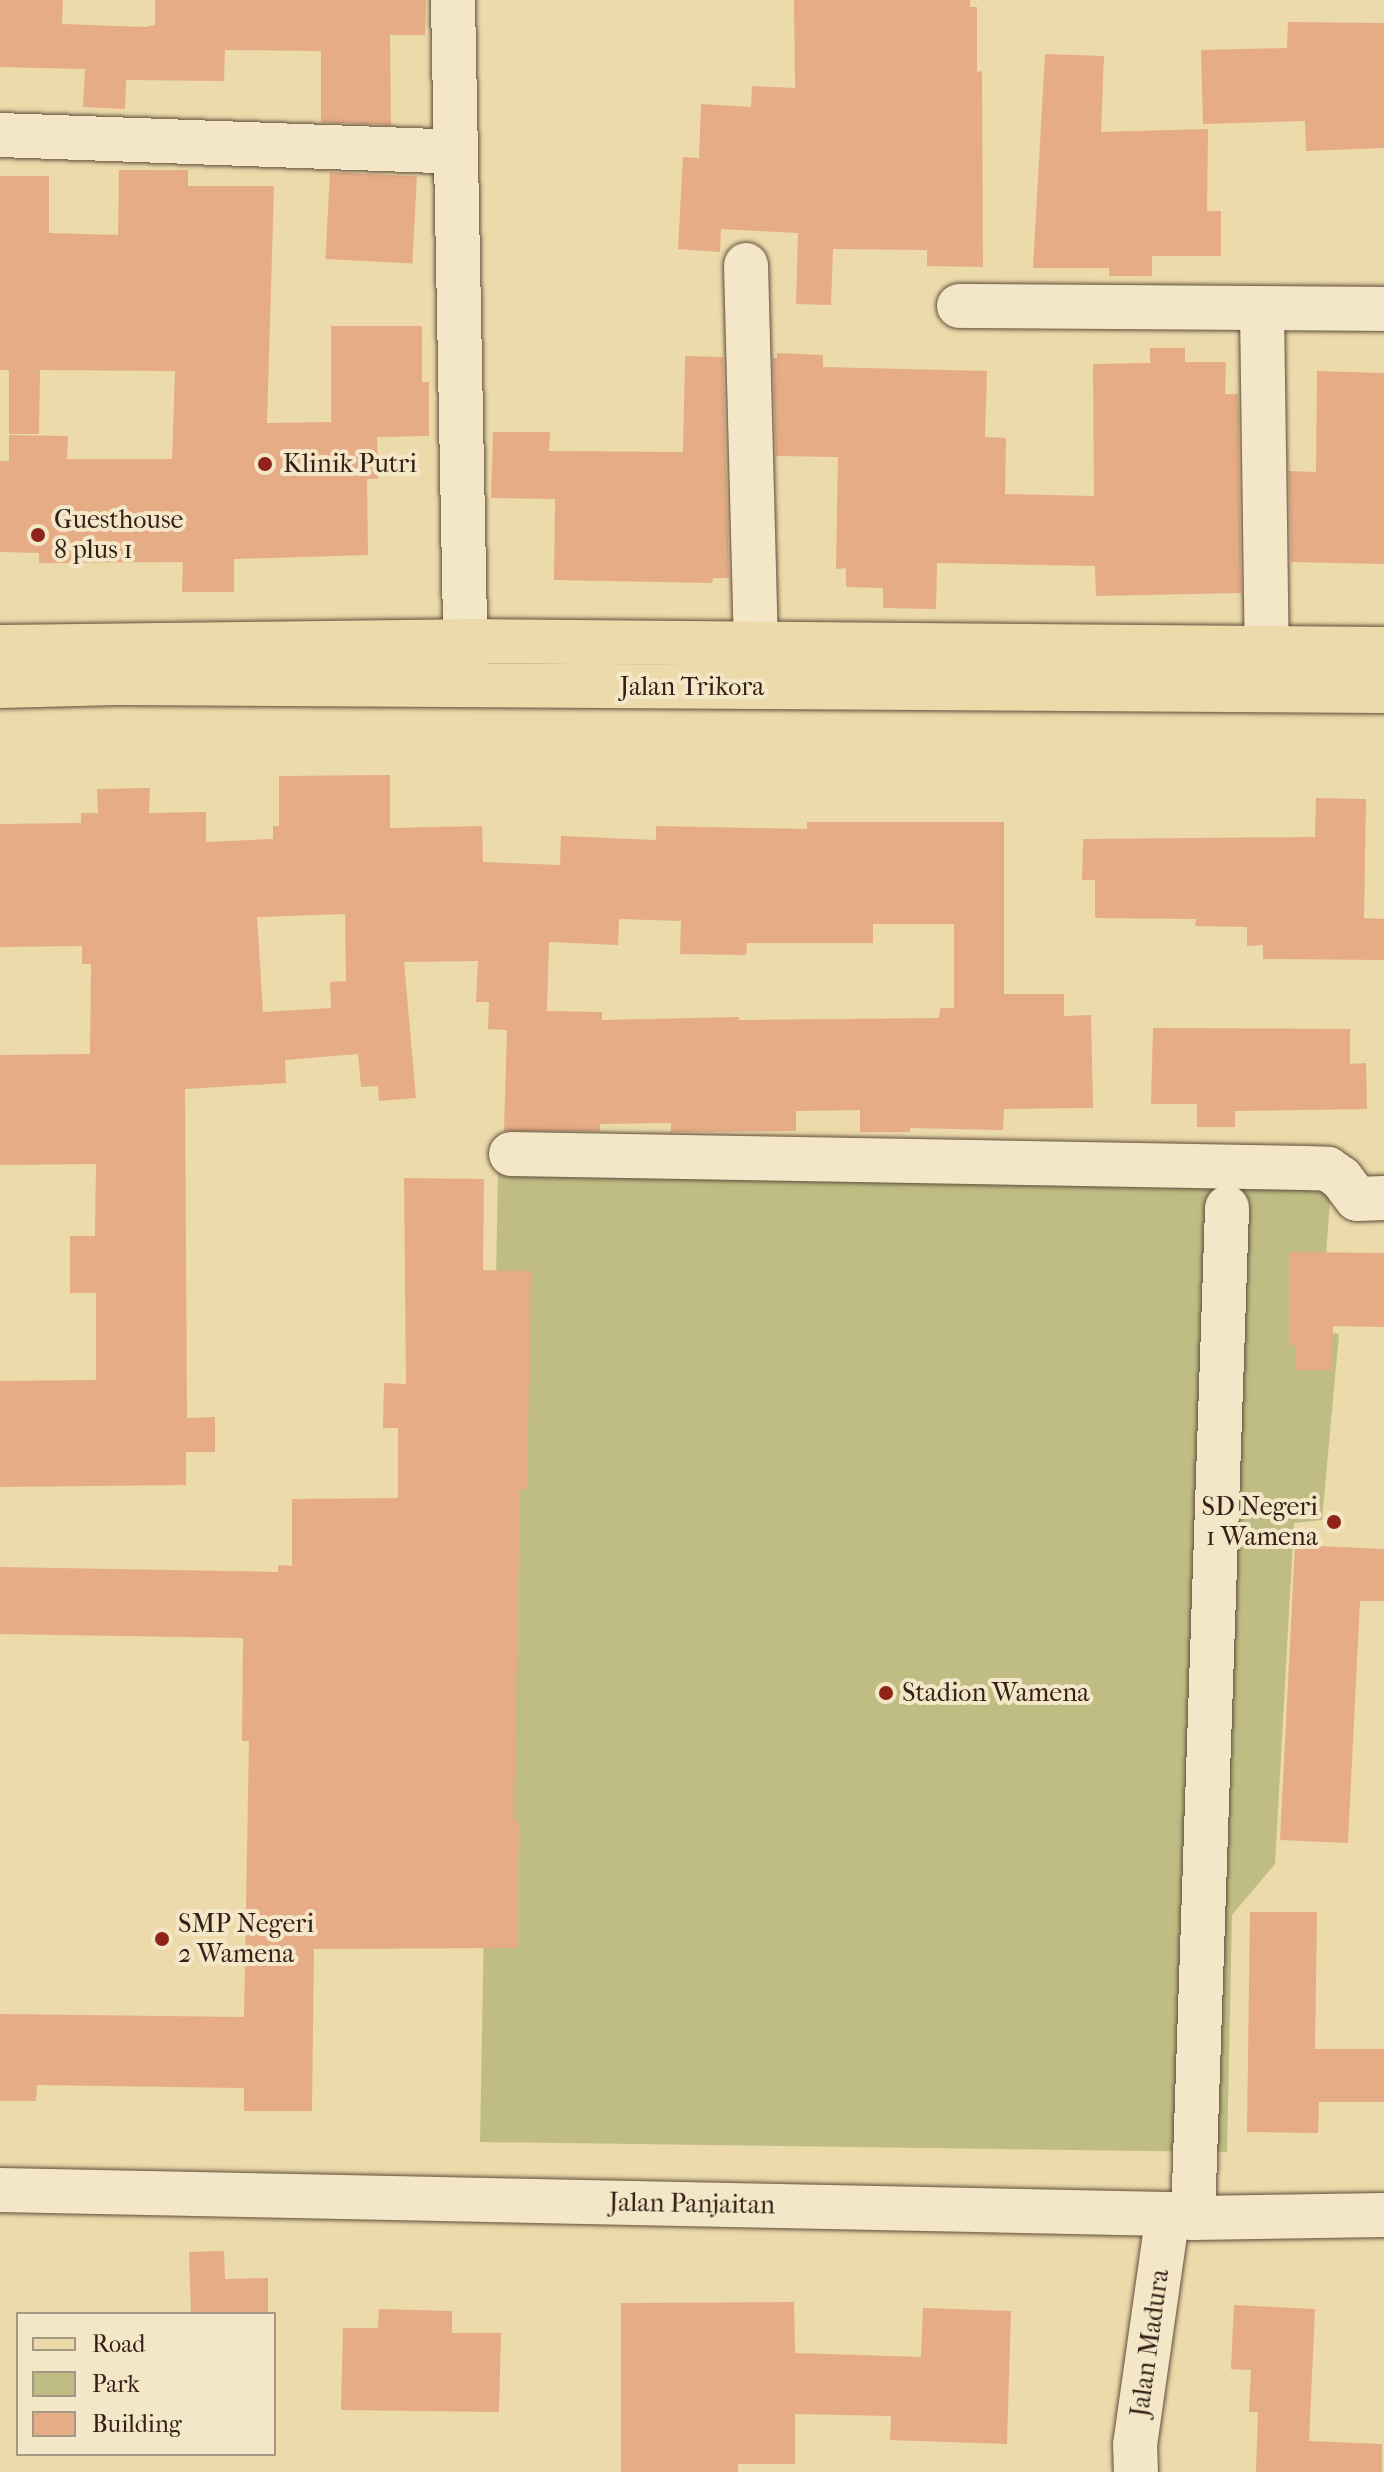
<!DOCTYPE html>
<style>
body{margin:0}
#map{position:relative;width:1384px;height:2472px;overflow:hidden;background:#ecdaaa;font-family:"IM FELL French Canon",serif}
div>[style]{position:absolute}
.green>*{inset:0;background:#bfbd84}
.building>*{inset:0;background:#e5ac86;transform-origin:0 0}
.roads{filter:drop-shadow(0 0 2px #614e3c) drop-shadow(0 0 2px #614e3c)}
.minor>*{height:44px;margin:-22px;padding:0 22px;transform-origin:22px;border-radius:22px;background:#f3e7c8}
.major>*{height:44px;margin:-22px;padding:0 22px;transform-origin:22px;border-radius:22px;background:#ecdaaa}
.dots>*{width:22px;height:22px;translate:-50% -50%;box-sizing:border-box;border:4px solid #f3e7c8;border-radius:50%}
span{translate:-50% -50%;white-space:nowrap;text-align:center;line-height:1.15;-webkit-text-stroke:8px #f3e7c8;paint-order:stroke}
.poi-label{font-size:26px;color:#332018}
.left{translate:0 -50%;text-align:left}
.right{translate:-100% -50%;text-align:right}
.street-label{font-size:26px;color:#332018}
.legend{position:absolute;left:16px;top:2312px;width:260px;height:144px;box-sizing:border-box;background:#f3e7c8;border:2px solid #a69782;margin:0;padding:10px 14px;list-style:none;font-size:24px;color:#332018}
.legend li{display:flex;align-items:center;gap:16px;height:40px}
.legend b{width:40px;border:2px solid #a69782}
</style>
<div id="map">
<div class="green">
<i style="clip-path:polygon(498px 1170px,1331px 1183px,1321px 1332px,1339px 1334px,1322px 1520px,1294px 1523px,1275px 1864px,1232px 1915px,1227px 2152px,480px 2142px)"></i>
</div>
<div class="building">
<i style="clip-path:polygon(0 0,63px 0,62px 24px,145px 27px,155px 25px,155px 0,426px 0,425px 35px,390px 35px,391px 125px,321px 122px,321px 51px,225px 50px,224px 81px,126px 80px,125px 109px,83px 107px,85px 69px,0 67px)"></i>
<i style="clip-path:polygon(794px 0,970px 0,970px 7px,977px 7px,977px 72px,982px 71px,983px 267px,927px 266px,927px 250px,833px 249px,831px 305px,796px 304px,798px 233px,721px 229px,720px 252px,678px 249px,683px 157px,699px 158px,701px 104px,751px 107px,752px 86px,795px 88px)"></i>
<i style="clip-path:polygon(1288px 22px,1384px 23px,1384px 148px,1306px 151px,1305px 121px,1203px 124px,1201px 50px,1287px 48px)"></i>
<i style="clip-path:polygon(1045px 54px,1104px 56px,1101px 132px,1208px 129px,1207px 211px,1221px 211px,1221px 256px,1152px 256px,1152px 276px,1109px 276px,1109px 268px,1033px 268px)"></i>
<i style="clip-path:polygon(119px 170px,188px 170px,188px 186px,274px 186px,267px 423px,331px 422px,331px 326px,422px 326px,422px 382px,429px 382px,429px 436px,377px 437px,378px 479px,367px 479px,368px 555px,234px 559px,234px 592px,182px 592px,183px 562px,39px 563px,39px 553px,0 552px,0 461px,9px 461px,9px 435px,68px 436px,67px 459px,172px 459px,175px 371px,40px 370px,39px 434px,9px 434px,9px 370px,0 370px,0 176px,49px 176px,49px 233px,118px 235px)"></i>
<i style="left:330px;top:172px;width:87px;height:87px;rotate:3deg"></i>
<i style="clip-path:polygon(1150px 348px,1185px 348px,1185px 362px,1226px 362px,1225px 394px,1238px 394px,1241px 593px,1096px 596px,1095px 566px,937px 563px,936px 609px,883px 608px,883px 588px,846px 587px,846px 568px,836px 569px,838px 457px,776px 456px,773px 358px,777px 358px,777px 353px,823px 355px,823px 367px,987px 371px,985px 437px,1006px 438px,1005px 494px,1094px 496px,1093px 364px,1150px 363px)"></i>
<i style="clip-path:polygon(685px 356px,723px 357px,729px 578px,713px 578px,712px 583px,554px 580px,555px 499px,491px 498px,493px 432px,550px 432px,549px 451px,683px 452px)"></i>
<i style="clip-path:polygon(1317px 371px,1384px 373px,1384px 564px,1291px 562px,1289px 471px,1316px 472px)"></i>
<i style="clip-path:polygon(evenodd,390px 775px,390px 828px,482px 826px,483px 862px,560px 865px,561px 836px,656px 840px,656px 826px,807px 829px,807px 822px,1004px 822px,1004px 994px,1064px 994px,1064px 1016px,1091px 1015px,1093px 1108px,1004px 1109px,1003px 1130px,910px 1128px,910px 1132px,860px 1132px,860px 1110px,796px 1111px,796px 1131px,671px 1132px,671px 1123px,600px 1124px,600px 1131px,504px 1131px,507px 1030px,488px 1029px,489px 1002px,476px 1002px,478px 961px,404px 962px,416px 1098px,379px 1101px,378px 1086px,361px 1087px,358px 1054px,285px 1060px,286px 1083px,185px 1089px,187px 1418px,215px 1417px,215px 1452px,186px 1452px,186px 1485px,0 1487px,0 1381px,96px 1380px,96px 1293px,70px 1293px,70px 1236px,95px 1236px,96px 1164px,0 1165px,0 1055px,90px 1054px,91px 964px,82px 964px,82px 946px,0 947px,0 824px,81px 823px,81px 813px,98px 813px,97px 789px,150px 788px,149px 813px,206px 812px,206px 842px,273px 839px,273px 826px,279px 826px,279px 776px,390px 775px,345px 914px,346px 981px,330px 982px,331px 1008px,263px 1012px,257px 917px,345px 914px,390px 775px,619px 919px,681px 921px,680px 954px,746px 955px,747px 943px,873px 943px,873px 924px,954px 924px,954px 1008px,940px 1008px,939px 1018px,739px 1020px,739px 1017px,602px 1020px,602px 1012px,547px 1011px,549px 942px,618px 945px,619px 919px)"></i>
<i style="clip-path:polygon(1316px 798px,1366px 799px,1364px 918px,1384px 919px,1384px 960px,1263px 959px,1263px 945px,1247px 946px,1247px 927px,1195px 926px,1196px 919px,1095px 918px,1095px 880px,1082px 880px,1083px 839px,1315px 837px)"></i>
<i style="clip-path:polygon(1153px 1028px,1350px 1029px,1350px 1064px,1366px 1063px,1367px 1109px,1235px 1111px,1235px 1127px,1197px 1127px,1197px 1104px,1151px 1104px)"></i>
<i style="clip-path:polygon(404px 1178px,484px 1179px,483px 1270px,531px 1271px,527px 1489px,520px 1489px,514px 1821px,519px 1821px,517px 1948px,314px 1949px,312px 2111px,244px 2111px,244px 2088px,37px 2085px,36px 2101px,0 2101px,0 2014px,244px 2017px,249px 1741px,242px 1741px,243px 1638px,0 1634px,0 1567px,278px 1572px,278px 1565px,292px 1566px,292px 1499px,398px 1498px,398px 1428px,383px 1428px,384px 1383px,406px 1384px)"></i>
<i style="clip-path:polygon(1289px 1252px,1384px 1253px,1384px 1327px,1333px 1326px,1332px 1370px,1296px 1370px,1296px 1345px,1289px 1345px)"></i>
<i style="clip-path:polygon(1295px 1545px,1384px 1549px,1384px 1601px,1360px 1601px,1348px 1843px,1280px 1840px)"></i>
<i style="clip-path:polygon(1250px 1912px,1317px 1912px,1315px 2049px,1384px 2049px,1384px 2102px,1319px 2102px,1318px 2133px,1247px 2132px)"></i>
<i style="clip-path:polygon(224px 2251px,225px 2279px,268px 2278px,268px 2314px,191px 2314px,189px 2252px)"></i>
<i style="clip-path:polygon(794px 2302px,795px 2353px,921px 2357px,923px 2308px,1011px 2311px,1007px 2444px,890px 2440px,891px 2416px,795px 2414px,795px 2464px,738px 2464px,738px 2472px,621px 2472px,621px 2303px)"></i>
<i style="clip-path:polygon(1234px 2305px,1315px 2309px,1309px 2441px,1382px 2444px,1382px 2472px,1256px 2472px,1258px 2412px,1249px 2412px,1251px 2370px,1231px 2369px)"></i>
<i style="clip-path:polygon(379px 2309px,452px 2311px,452px 2333px,501px 2333px,499px 2412px,341px 2410px,343px 2328px,378px 2328px)"></i>
</div>
<div class="roads">
<div class="minor">
<i style="left:453px;top:0;width:678px;rotate:88.9deg"></i>
<i style="left:0;top:135px;width:455px;rotate:2.1deg"></i>
<i style="left:746px;top:265px;width:416px;rotate:88.5deg"></i>
<i style="left:959px;top:306px;width:425px;rotate:0.4deg"></i>
<i style="left:1262px;top:309px;width:340px;rotate:89.2deg"></i>
<i style="left:1267px;top:649px;width:36px;rotate:93deg"></i>
<i style="left:511px;top:1154px;width:794px;rotate:1.01deg"></i>
<i style="left:1305px;top:1168px;width:23px;rotate:2deg"></i>
<i style="left:1328px;top:1169px;width:16px;rotate:35deg"></i>
<i style="left:1341px;top:1178px;width:26px;rotate:53deg"></i>
<i style="left:1357px;top:1199px;width:27px;rotate:-2deg"></i>
<i style="left:0;top:2190px;width:1168px;rotate:1.18deg"></i>
<i style="left:1168px;top:2214px;width:25px;rotate:9deg"></i>
<i style="left:1193px;top:2218px;width:191px;rotate:-0.9deg"></i>
<i style="left:1193px;top:2218px;width:1011px;rotate:-88.07deg"></i>
<i style="left:1136px;top:2472px;width:27px;rotate:-92deg"></i>
<i style="left:1135px;top:2445px;width:233px;rotate:-81.9deg"></i>
</div>
<div class="major">
<i style="left:0;top:647px;width:464px;rotate:-0.7deg"></i>
<i style="left:464px;top:641px;width:920px;rotate:0.5deg"></i>
<i style="left:0;top:686px;width:116px;rotate:-1.5deg"></i>
<i style="left:116px;top:683px;width:1268px;rotate:0.36deg"></i>
</div>
</div>
<div class="dots">
<i style="left:265px;top:464px;background:#8f2418"></i>
<i style="left:38px;top:535px;background:#8f2418"></i>
<i style="left:1334px;top:1522px;background:#8f2418"></i>
<i style="left:886px;top:1693px;background:#8f2418"></i>
<i style="left:162px;top:1939px;background:#8f2418"></i>
</div>
<div class="poi-label">
<span class="left" style="left:283px;top:464px">Klinik Putri</span>
<span class="left" style="left:54px;top:535px">Guesthouse<br>8 plus 1</span>
<span class="right" style="left:1318px;top:1522px">SD Negeri<br>1 Wamena</span>
<span class="left" style="left:902px;top:1693px">Stadion Wamena</span>
<span class="left" style="left:178px;top:1939px">SMP Negeri<br>2 Wamena</span>
</div>
<div class="street-label">
<span style="left:692px;top:687px">Jalan Trikora</span>
<span style="left:692px;top:2204px;rotate:1deg">Jalan Panjaitan</span>
<span style="left:1150px;top:2343px;rotate:-82deg">Jalan Madura</span>
</div>
<ul class="legend">
<li><b style="height:10px;background:#ecdaaa"></b>Road</li>
<li><b style="height:22px;background:#bfbd84"></b>Park</li>
<li><b style="height:22px;background:#e5ac86"></b>Building</li>
</ul>
</div>
